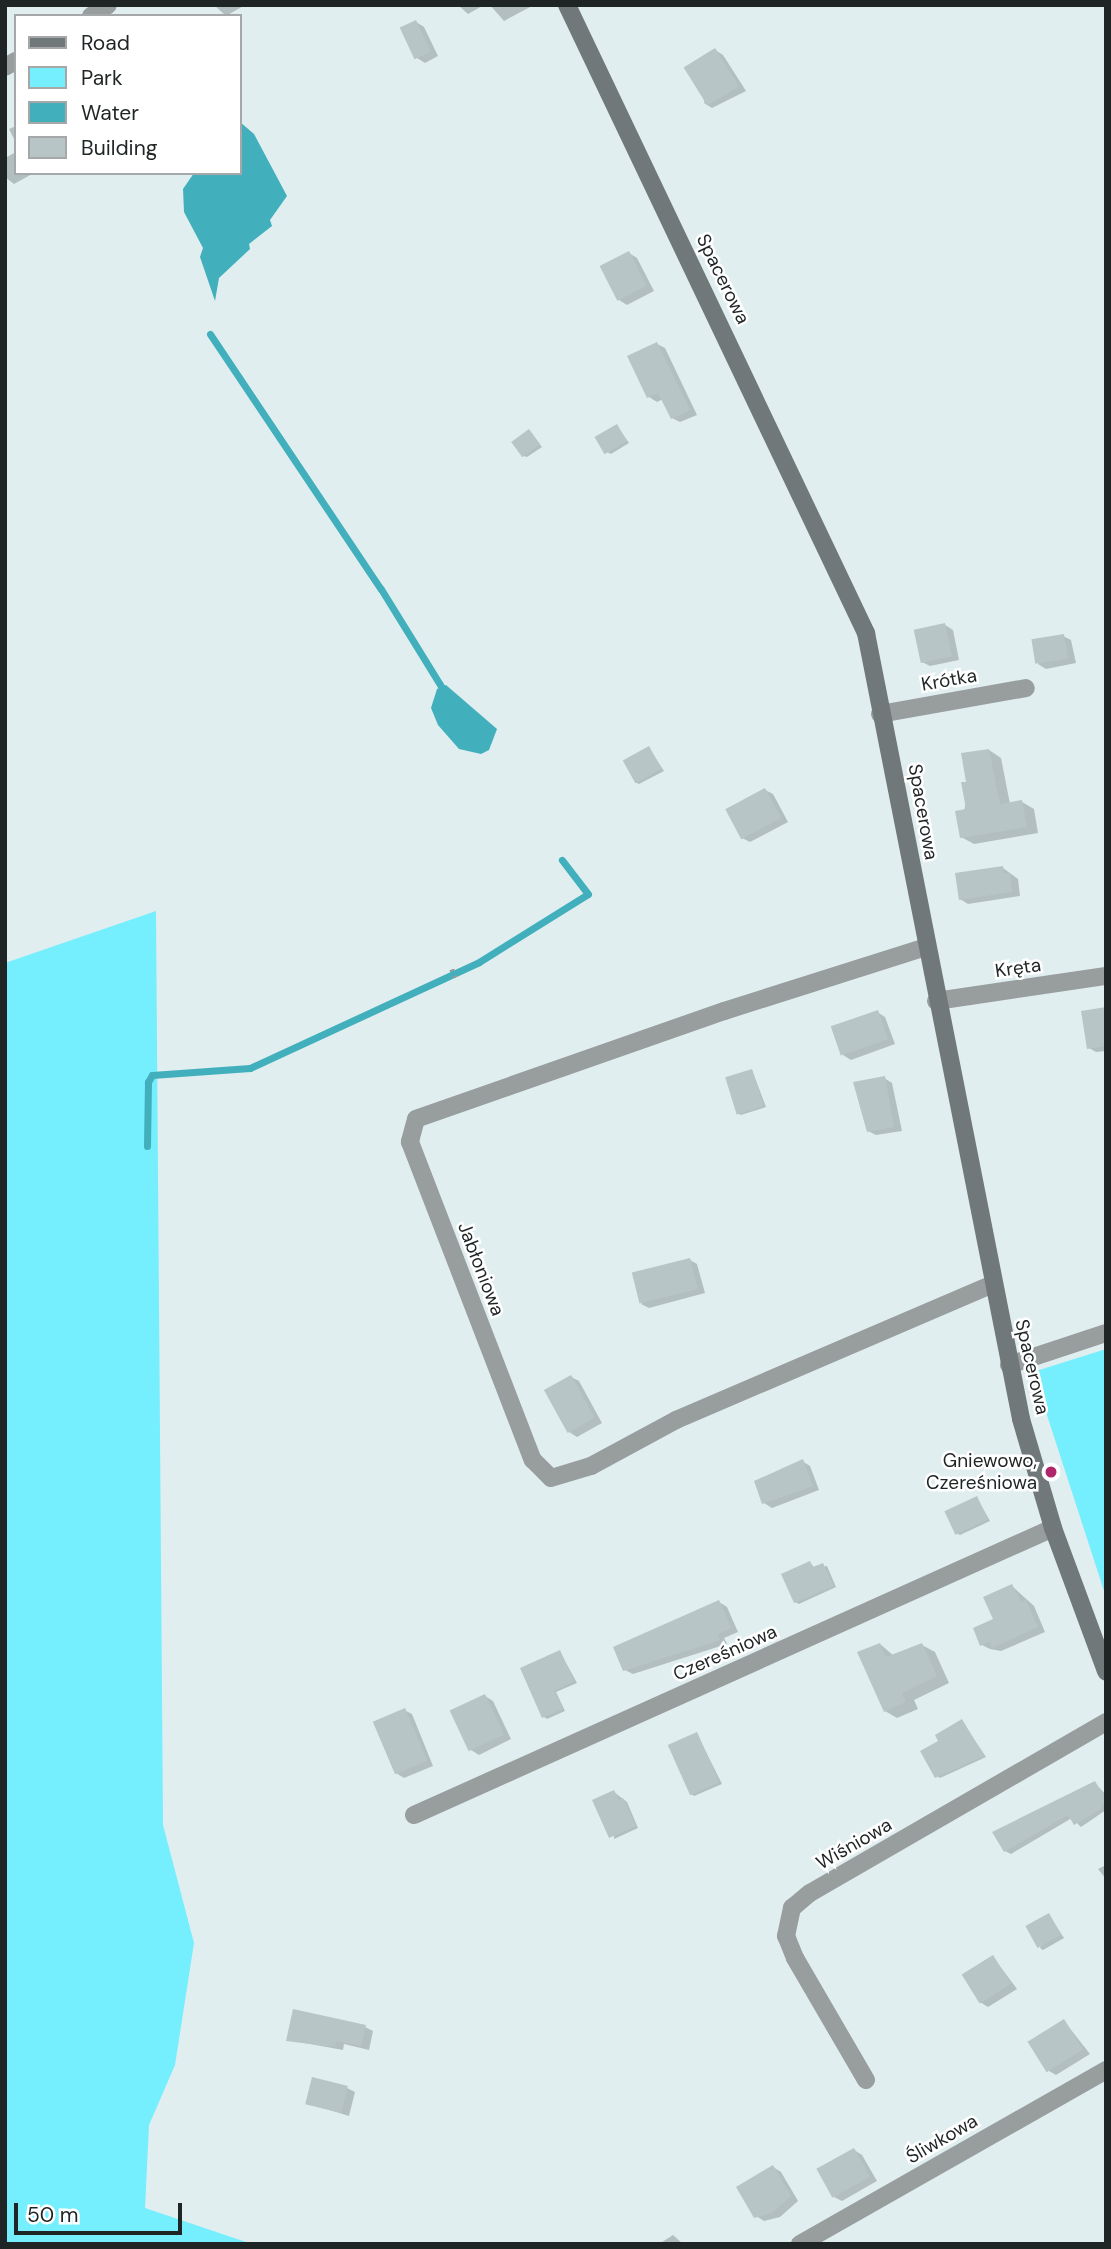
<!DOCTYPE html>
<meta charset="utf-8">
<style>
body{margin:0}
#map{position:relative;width:1111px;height:2249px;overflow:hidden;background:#e0eef0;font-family:"DM Sans",sans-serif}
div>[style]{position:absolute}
.green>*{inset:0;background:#75eefd}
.water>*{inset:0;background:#41afbc}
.shadow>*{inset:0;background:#0003}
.stream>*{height:7px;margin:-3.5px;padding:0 3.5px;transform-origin:3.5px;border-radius:3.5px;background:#41afbc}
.building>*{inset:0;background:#b8c5c6;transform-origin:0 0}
.path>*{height:4.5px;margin-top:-2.25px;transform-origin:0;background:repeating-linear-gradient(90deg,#909a9c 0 2px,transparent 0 7px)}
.street>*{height:18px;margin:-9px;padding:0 9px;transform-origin:9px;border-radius:9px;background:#989d9e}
.secondary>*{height:18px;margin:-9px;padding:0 9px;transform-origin:9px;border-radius:9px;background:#707879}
.dots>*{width:19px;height:19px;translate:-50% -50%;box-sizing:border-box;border:4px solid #fff;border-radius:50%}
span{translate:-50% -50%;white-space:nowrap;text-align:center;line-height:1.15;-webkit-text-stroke:5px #fff;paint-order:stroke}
.street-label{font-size:19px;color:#1f2425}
.poi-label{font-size:19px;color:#1f2425}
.right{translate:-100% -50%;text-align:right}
.frame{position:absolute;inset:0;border:7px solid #1f2425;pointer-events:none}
.legend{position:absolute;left:14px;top:14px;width:228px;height:161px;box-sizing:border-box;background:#fff;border:2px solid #a5a7a8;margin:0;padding:9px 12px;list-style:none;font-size:21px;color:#1f2425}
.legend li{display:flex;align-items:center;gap:14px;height:35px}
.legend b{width:35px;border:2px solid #a5a7a8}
.scale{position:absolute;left:14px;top:2203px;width:168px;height:32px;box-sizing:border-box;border:4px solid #1f2425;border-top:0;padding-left:9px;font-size:21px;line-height:24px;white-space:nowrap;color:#1f2425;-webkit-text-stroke:5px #fff;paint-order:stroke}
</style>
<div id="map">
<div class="green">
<i style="clip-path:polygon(156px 911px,163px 1825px,194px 1943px,175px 2065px,149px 2125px,145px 2208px,252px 2244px,5px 2244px,5px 963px)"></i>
<i style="clip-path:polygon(1106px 1349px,1106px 1597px,1033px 1372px)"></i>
</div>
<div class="water">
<i style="clip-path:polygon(240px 122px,254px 134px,287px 196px,270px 220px,272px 226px,249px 244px,250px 249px,219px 278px,215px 301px,200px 257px,203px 248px,184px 212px,183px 189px,194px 173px,240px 173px)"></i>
<i style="clip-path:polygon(446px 685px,497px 729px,489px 750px,481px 754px,459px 749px,438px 725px,431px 708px,437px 689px)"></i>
</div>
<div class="shadow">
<i style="clip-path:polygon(214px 5px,245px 5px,226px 16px)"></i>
<i style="clip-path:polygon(458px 5px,484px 5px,468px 14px)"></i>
<i style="clip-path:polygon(490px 5px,531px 5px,532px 6px,504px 21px)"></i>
<i style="clip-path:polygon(416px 22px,424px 27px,438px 56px,425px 63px,417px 58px)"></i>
<i style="clip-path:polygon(715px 50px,723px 55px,746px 91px,712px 108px,704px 103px)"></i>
<i style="clip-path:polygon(16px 126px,16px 143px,9px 129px)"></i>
<i style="clip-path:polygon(16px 152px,16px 173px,34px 173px,14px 184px,5px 177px,5px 158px)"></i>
<i style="clip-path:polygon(629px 253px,637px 258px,654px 291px,627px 305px,619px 300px)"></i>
<i style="clip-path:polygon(657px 344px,665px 348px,697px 415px,680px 422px,672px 418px,663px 399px,657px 402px,649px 397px)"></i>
<i style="clip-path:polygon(617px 426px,629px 443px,611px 454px,607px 452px)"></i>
<i style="clip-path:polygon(529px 431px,542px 447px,527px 457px,524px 456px)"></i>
<i style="clip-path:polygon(945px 625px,953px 630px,959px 660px,930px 666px,922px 662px)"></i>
<i style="clip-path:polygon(1063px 636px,1071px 640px,1076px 663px,1046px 669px,1038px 664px)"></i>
<i style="clip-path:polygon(649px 748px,664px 771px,639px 784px,635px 782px)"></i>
<i style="clip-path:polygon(989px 750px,1001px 758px,1010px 804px,1022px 802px,1034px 809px,1038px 833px,974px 844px,961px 837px,968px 783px)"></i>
<i style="clip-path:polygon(765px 790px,773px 794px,788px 822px,750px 842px,742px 838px)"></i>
<i style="clip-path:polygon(1003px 868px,1018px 879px,1020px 896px,968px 904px,960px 899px)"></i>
<i style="clip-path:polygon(1106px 1009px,1106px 1051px,1096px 1052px,1089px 1048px)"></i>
<i style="clip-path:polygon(877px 1012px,885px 1017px,895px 1044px,851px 1060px,843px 1055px)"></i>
<i style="clip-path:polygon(752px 1070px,766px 1107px,741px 1115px,737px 1113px)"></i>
<i style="clip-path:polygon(884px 1078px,892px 1083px,902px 1131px,876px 1135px,868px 1131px)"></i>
<i style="clip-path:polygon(690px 1260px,697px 1264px,705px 1293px,649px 1308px,641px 1304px)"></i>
<i style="clip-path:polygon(571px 1377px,579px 1381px,602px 1423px,577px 1437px,569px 1432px)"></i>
<i style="clip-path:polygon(802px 1461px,810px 1466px,819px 1490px,772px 1508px,764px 1503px,781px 1469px)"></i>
<i style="clip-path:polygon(977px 1498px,990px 1521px,960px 1535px,956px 1533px)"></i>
<i style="clip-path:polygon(810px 1563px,815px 1568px,827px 1566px,836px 1587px,799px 1604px,795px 1602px)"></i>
<i style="clip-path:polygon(1012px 1586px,1034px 1606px,1045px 1632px,1001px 1651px,990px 1649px,982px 1645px)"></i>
<i style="clip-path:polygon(719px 1602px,727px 1607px,738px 1632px,724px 1638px,727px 1644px,633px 1674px,625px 1670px)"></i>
<i style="clip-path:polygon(880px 1644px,894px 1656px,922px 1645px,935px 1652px,949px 1683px,914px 1700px,918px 1709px,897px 1718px,885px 1711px)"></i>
<i style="clip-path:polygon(560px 1652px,577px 1683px,556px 1692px,565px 1711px,547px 1719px,544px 1717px)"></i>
<i style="clip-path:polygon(485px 1696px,493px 1701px,511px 1739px,479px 1755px,471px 1750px)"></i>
<i style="clip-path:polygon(404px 1710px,412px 1714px,433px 1766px,404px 1778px,396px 1773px)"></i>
<i style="clip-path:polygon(962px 1721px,986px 1757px,940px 1778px,937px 1776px)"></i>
<i style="clip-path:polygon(697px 1734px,722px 1784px,694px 1796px,691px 1794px)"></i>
<i style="clip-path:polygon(1095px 1783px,1106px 1795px,1106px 1810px,1081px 1827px,1072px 1818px,1011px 1854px,1005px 1851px)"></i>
<i style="clip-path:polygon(614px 1792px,627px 1802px,638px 1828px,614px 1839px)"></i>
<i style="clip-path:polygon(1106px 1865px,1106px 1879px,1098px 1869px)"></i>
<i style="clip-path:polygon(1049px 1915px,1064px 1938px,1043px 1950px,1040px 1948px)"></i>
<i style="clip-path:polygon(993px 1957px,1017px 1989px,988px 2007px,980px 2002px)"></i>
<i style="clip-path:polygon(1064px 2021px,1090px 2054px,1056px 2075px,1049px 2071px)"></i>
<i style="clip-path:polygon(365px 2027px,373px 2031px,369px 2050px,344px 2044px,343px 2050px,288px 2040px)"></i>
<i style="clip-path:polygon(347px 2088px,355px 2092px,349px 2116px,307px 2103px)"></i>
<i style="clip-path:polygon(854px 2150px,862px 2155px,877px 2181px,842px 2201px,834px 2197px)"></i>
<i style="clip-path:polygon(773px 2167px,781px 2172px,798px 2201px,780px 2217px,764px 2221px,756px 2216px)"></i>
<i style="clip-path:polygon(673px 2235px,683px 2244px,659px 2244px)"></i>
</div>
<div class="stream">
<i style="left:210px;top:334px;width:307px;rotate:56.2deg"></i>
<i style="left:381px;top:589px;width:120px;rotate:58.3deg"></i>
<i style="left:147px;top:1146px;width:64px;rotate:-89.1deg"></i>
<i style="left:148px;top:1082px;width:8px;rotate:-60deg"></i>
<i style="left:152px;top:1075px;width:98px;rotate:-4.1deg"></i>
<i style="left:250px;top:1068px;width:252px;rotate:-24.8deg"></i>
<i style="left:479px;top:962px;width:128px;rotate:-32deg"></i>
<i style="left:588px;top:894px;width:43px;rotate:-127.4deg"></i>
</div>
<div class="building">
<i style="left:416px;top:20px;width:35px;height:18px;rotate:65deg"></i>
<i style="left:715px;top:48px;width:45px;height:37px;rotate:58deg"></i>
<i style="left:629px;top:251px;width:39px;height:33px;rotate:63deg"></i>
<i style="clip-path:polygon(657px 342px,690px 410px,671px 419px,658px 393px,647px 398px,627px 356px)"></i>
<i style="left:617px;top:424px;width:20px;height:26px;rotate:60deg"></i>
<i style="left:529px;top:429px;width:19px;height:22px;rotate:54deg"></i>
<i style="left:945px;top:623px;width:34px;height:32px;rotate:78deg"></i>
<i style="left:1064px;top:634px;width:25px;height:33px;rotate:81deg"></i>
<i style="left:649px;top:746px;width:26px;height:30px;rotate:61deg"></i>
<i style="clip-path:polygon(989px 749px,1000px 804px,1022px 800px,1027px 827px,960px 838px,955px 811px,966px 809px,961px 782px,966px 782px,961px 753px)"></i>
<i style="left:765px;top:788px;width:34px;height:45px;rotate:62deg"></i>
<i style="clip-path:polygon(1003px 866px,1004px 874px,1010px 873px,1012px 892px,959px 900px,955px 873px)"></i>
<i style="clip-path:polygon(1106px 1007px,1106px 1046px,1087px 1049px,1081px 1011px)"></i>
<i style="left:878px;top:1010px;width:31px;height:50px;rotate:71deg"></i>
<i style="left:752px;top:1069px;width:39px;height:28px;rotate:73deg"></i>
<i style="clip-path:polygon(885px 1076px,894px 1127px,867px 1132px,853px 1082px)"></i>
<i style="left:690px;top:1258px;width:32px;height:60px;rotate:76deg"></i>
<i style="left:571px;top:1375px;width:49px;height:31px;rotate:61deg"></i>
<i style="clip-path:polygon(803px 1459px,813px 1486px,762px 1504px,754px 1481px)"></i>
<i style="left:977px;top:1496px;width:26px;height:36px;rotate:65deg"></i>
<i style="clip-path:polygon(810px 1561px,813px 1567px,823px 1563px,834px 1586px,794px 1603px,781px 1574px)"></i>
<i style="clip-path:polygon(1012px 1584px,1021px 1602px,1026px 1600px,1038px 1627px,992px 1648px,989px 1642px,980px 1646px,973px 1628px,993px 1619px,983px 1597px)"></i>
<i style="clip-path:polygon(719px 1600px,731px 1628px,718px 1634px,720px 1640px,623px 1671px,613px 1647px)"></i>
<i style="clip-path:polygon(880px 1643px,886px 1657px,922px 1643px,937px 1676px,902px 1693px,906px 1702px,884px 1712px,857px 1652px)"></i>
<i style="clip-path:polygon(560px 1650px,574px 1681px,554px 1691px,563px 1709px,542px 1718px,520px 1668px)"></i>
<i style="left:485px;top:1694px;width:45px;height:39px;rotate:65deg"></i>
<i style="left:405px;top:1708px;width:57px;height:35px;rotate:67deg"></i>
<i style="clip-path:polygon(962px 1719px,984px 1756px,935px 1778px,920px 1751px,938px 1741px,935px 1735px)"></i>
<i style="left:697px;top:1732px;width:55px;height:32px;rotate:66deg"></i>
<i style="clip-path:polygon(1095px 1781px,1106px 1800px,1099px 1810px,1074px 1825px,1068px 1815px,1004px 1852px,992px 1832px)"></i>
<i style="clip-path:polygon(614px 1790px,619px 1800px,623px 1798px,636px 1826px,609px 1838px,592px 1800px)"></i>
<i style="left:1049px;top:1913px;width:25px;height:27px;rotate:61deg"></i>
<i style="left:993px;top:1955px;width:34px;height:37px;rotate:58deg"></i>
<i style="clip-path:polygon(293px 2009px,366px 2025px,361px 2046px,336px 2041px,335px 2047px,286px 2041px)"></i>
<i style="left:1064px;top:2019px;width:36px;height:43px;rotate:58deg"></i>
<i style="left:312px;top:2077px;width:37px;height:28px;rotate:14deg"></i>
<i style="left:854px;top:2148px;width:33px;height:43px;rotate:61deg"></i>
<i style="clip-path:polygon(773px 2165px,791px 2196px,772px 2213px,754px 2218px,736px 2187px)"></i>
</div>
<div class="path">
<i style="left:452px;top:969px;width:11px;rotate:68deg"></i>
</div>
<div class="street">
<i style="left:91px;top:16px;width:20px;rotate:-33deg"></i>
<i style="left:5px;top:67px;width:13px;rotate:-29deg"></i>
<i style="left:880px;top:714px;width:148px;rotate:-10.1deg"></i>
<i style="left:926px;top:947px;width:212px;rotate:162.4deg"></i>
<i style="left:724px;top:1011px;width:326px;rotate:160.7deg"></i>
<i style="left:416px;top:1119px;width:24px;rotate:105deg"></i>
<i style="left:410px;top:1142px;width:341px;rotate:68.9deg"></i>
<i style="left:533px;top:1460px;width:25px;rotate:45deg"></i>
<i style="left:551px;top:1478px;width:42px;rotate:-16.7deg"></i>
<i style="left:591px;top:1466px;width:97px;rotate:-28.4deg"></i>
<i style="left:676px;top:1420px;width:345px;rotate:-23.2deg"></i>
<i style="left:936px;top:1001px;width:172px;rotate:-8.4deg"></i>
<i style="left:1009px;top:1365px;width:102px;rotate:-18.3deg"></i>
<i style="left:414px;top:1815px;width:700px;rotate:-24.19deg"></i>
<i style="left:866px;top:2080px;width:141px;rotate:-120.2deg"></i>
<i style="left:795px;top:1958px;width:24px;rotate:-112deg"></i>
<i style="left:786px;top:1936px;width:29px;rotate:-78deg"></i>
<i style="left:792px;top:1908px;width:23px;rotate:-40deg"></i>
<i style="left:810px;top:1893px;width:342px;rotate:-30deg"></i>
<i style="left:800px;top:2244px;width:352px;rotate:-29.6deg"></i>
</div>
<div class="secondary">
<i style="left:567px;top:5px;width:696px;rotate:64.54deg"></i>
<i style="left:866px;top:633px;width:801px;rotate:78.84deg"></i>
<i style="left:1021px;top:1419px;width:114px;rotate:73.6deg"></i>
<i style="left:1053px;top:1528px;width:153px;rotate:69.7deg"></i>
</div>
<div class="dots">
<i style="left:1051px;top:1472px;background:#af266a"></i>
</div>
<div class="street-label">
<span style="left:723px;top:279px;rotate:64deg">Spacerowa</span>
<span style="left:949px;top:680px;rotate:-10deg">Krótka</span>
<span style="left:923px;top:812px;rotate:80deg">Spacerowa</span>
<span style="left:1018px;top:968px;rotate:-8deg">Kręta</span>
<span style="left:481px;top:1269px;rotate:69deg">Jabłoniowa</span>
<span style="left:1032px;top:1367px;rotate:77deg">Spacerowa</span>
<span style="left:725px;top:1653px;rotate:-24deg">Czereśniowa</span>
<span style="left:854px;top:1844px;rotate:-30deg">Wiśniowa</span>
<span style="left:942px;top:2139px;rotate:-30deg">Śliwkowa</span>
</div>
<div class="poi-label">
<span class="right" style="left:1037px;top:1472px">Gniewowo,<br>Czereśniowa</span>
</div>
<div class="frame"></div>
<ul class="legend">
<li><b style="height:9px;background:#707879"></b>Road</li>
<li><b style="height:19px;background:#75eefd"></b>Park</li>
<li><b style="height:19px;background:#41afbc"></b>Water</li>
<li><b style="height:19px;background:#b8c5c6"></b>Building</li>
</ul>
<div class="scale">50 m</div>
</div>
